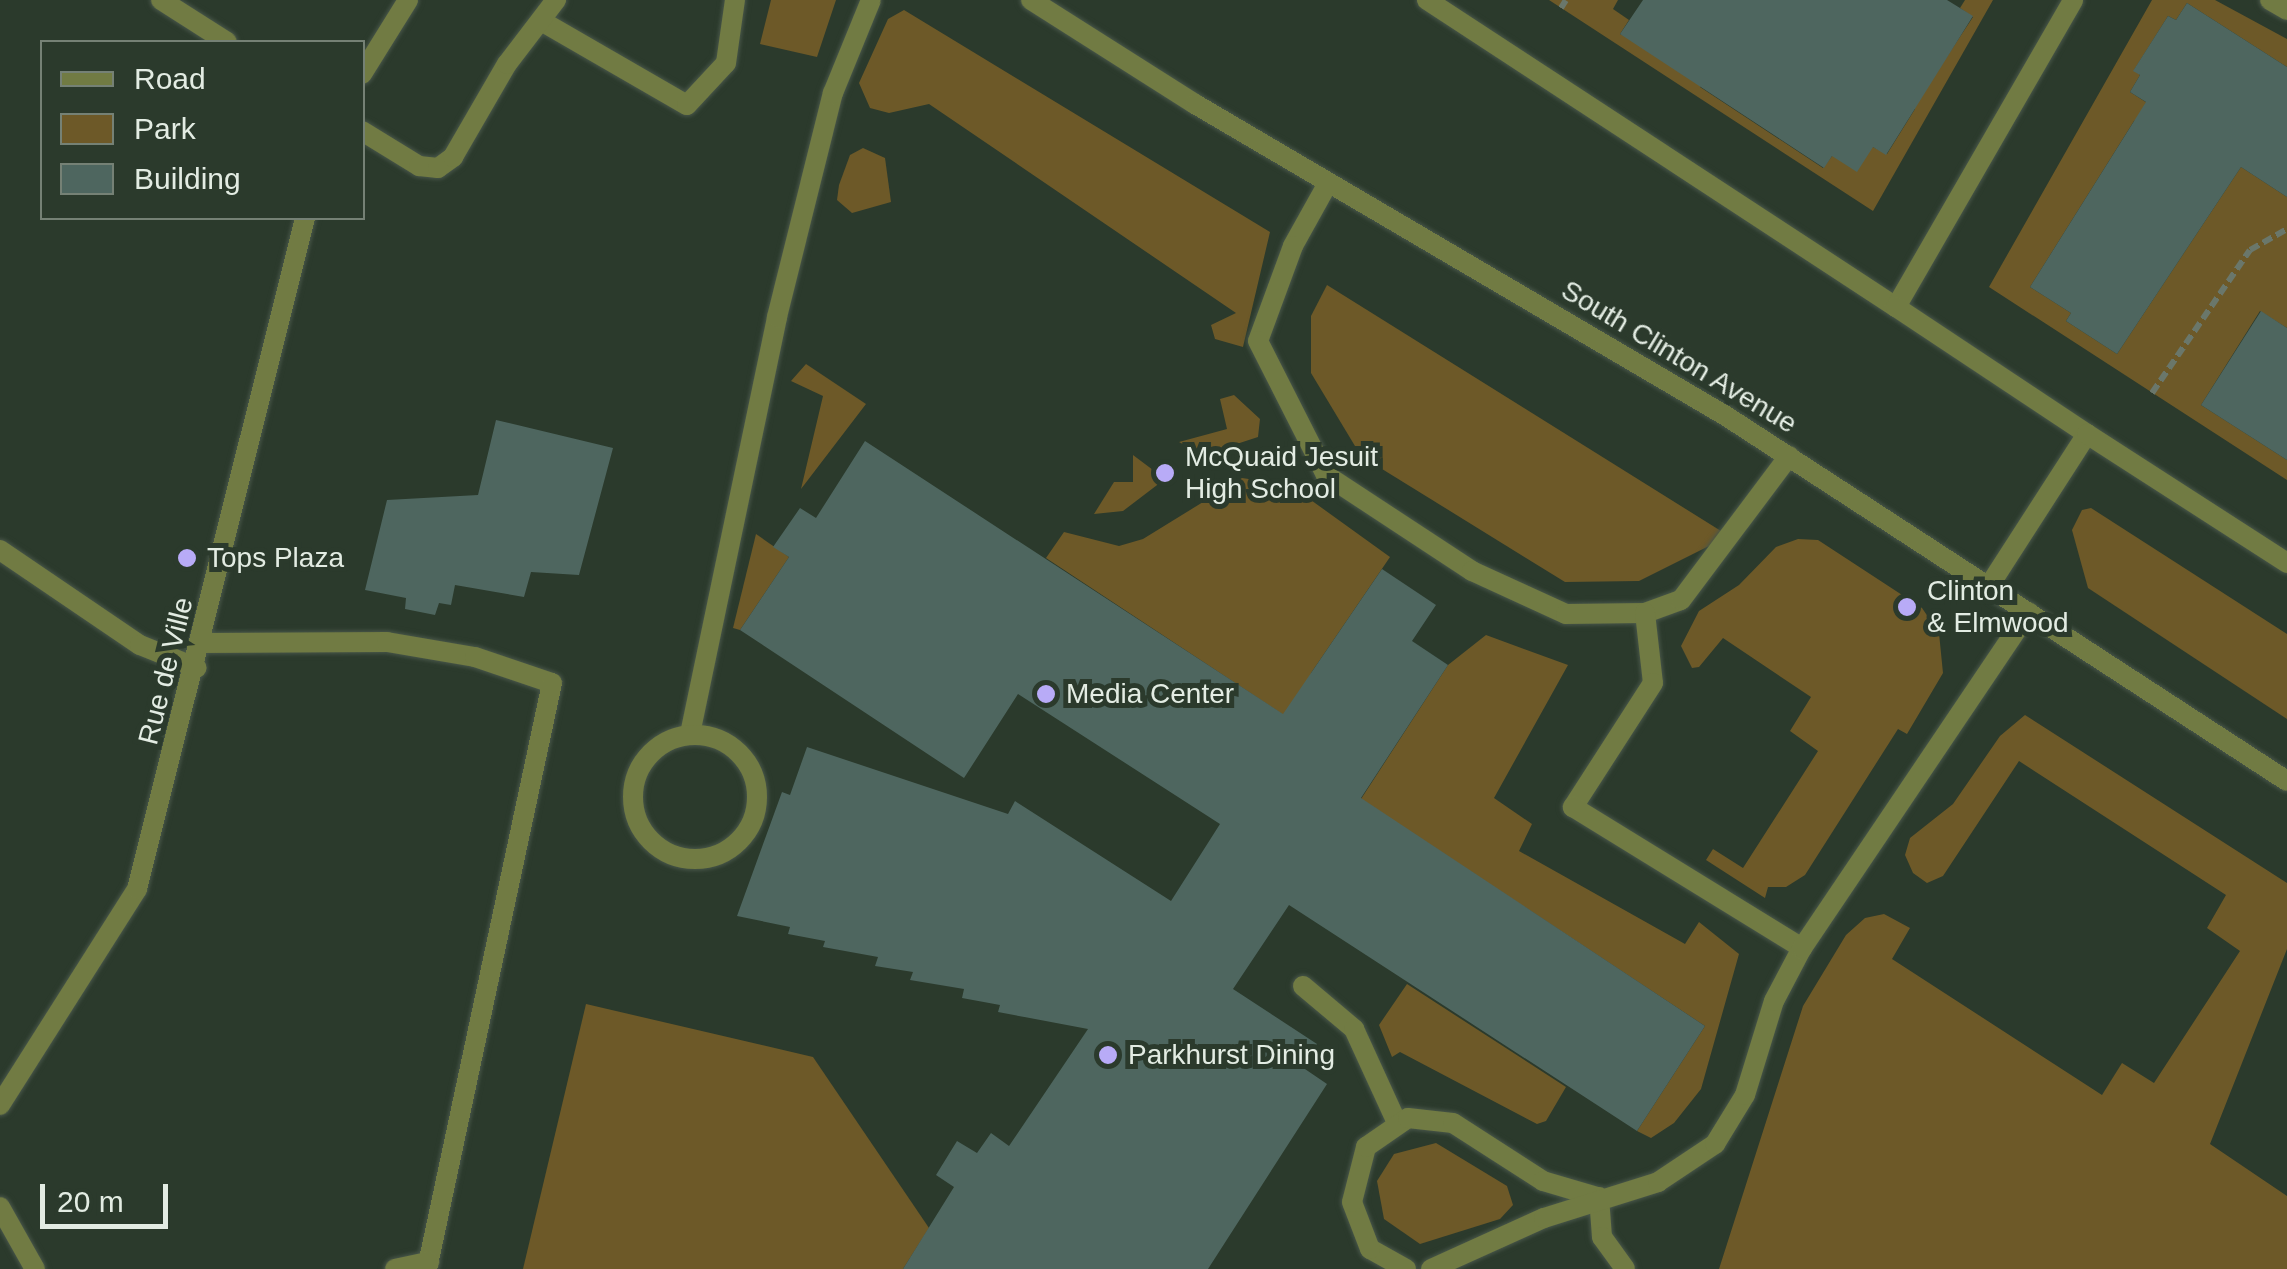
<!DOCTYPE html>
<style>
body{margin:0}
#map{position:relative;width:2287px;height:1269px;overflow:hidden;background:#2b3a2c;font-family:Arial,sans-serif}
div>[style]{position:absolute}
.green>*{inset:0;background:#6d5928}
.building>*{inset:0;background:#4e665f}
.path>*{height:6px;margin-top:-3px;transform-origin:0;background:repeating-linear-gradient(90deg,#6a776b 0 10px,transparent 0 15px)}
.roads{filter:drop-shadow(0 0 2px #485649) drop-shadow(0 0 2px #485649)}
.service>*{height:20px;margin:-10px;padding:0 10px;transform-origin:10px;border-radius:10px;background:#717b43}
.service>.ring{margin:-10px;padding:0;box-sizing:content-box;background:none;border:20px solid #717b43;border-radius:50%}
.tertiary>*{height:20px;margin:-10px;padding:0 10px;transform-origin:10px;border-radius:10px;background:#717b43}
.dots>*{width:28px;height:28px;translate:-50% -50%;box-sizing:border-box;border:5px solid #2b3a2c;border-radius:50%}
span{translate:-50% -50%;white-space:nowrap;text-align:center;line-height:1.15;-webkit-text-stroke:10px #2b3a2c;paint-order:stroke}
.street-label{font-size:28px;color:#e3ece3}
.poi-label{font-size:28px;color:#e3ece3}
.left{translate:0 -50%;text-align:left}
.legend{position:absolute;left:40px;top:40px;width:325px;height:180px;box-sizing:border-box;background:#2b3a2c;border:2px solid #758175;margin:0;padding:12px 18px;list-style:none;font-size:30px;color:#e3ece3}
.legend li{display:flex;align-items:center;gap:20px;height:50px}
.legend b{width:50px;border:2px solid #758175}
.scale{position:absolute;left:40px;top:1184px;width:128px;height:45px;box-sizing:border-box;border:5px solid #e3ece3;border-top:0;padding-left:12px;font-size:30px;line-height:35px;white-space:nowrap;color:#e3ece3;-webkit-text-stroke:8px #2b3a2c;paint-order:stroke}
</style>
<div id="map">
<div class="green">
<i style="clip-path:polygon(771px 0,836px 0,817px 57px,760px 44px)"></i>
<i style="clip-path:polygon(1549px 0,1618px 0,1613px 9px,1629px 20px,1620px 34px,1708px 74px,1700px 87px,1823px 168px,1832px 156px,1873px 147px,1887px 154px,1915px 109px,1903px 100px,1946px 58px,1973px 17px,1960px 8px,1965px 0,1993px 0,1873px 211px)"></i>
<i style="clip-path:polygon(2152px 0,2215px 0,2287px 39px,2287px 67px,2187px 3px,2176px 20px,2168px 16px,2134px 70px,2140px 75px,2130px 92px,2155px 108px,2134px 121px,2030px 287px,2071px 313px,2066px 321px,2117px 354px,2241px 167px,2287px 197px,2287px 328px,2260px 311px,2201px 405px,2287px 460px,2287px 480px,1989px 287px)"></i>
<i style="clip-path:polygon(904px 10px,1270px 232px,1243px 347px,1215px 339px,1211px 325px,1236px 313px,929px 104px,889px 113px,870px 108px,859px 83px,888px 19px)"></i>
<i style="clip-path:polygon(863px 148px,885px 158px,891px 202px,852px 213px,837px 200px,839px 185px,850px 155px)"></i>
<i style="clip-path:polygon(1327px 285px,1729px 536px,1639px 581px,1565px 582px,1361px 456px,1311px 373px,1311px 316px)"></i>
<i style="clip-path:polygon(806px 364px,866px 404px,801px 489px,823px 396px,791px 381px)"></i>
<i style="clip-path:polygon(1234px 395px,1260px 419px,1258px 437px,1203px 455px,1179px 442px,1227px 429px,1220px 399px)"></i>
<i style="clip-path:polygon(1133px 455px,1165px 479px,1123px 511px,1094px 514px,1114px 482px,1133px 482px)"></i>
<i style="clip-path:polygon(1242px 478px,1290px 485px,1390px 557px,1311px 673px,1305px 729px,1046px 558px,1064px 532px,1119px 546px,1143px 539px)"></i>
<i style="clip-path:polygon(2091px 508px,2287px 634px,2287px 719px,2088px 588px,2072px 530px,2082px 510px)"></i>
<i style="clip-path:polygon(756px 534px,789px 557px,740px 630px,733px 628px)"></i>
<i style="clip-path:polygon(1798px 539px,1818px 540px,1922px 608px,1939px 633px,1943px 673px,1907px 734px,1898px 729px,1805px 875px,1786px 887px,1768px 887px,1765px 898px,1706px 860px,1713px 849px,1743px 868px,1818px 751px,1790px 731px,1811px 697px,1723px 638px,1699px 667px,1692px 668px,1681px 646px,1699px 611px,1739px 585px,1776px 547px)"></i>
<i style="clip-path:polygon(1486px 635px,1568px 665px,1494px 798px,1532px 824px,1519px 851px,1685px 944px,1699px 922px,1739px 954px,1701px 1089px,1674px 1123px,1651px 1138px,1637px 1131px,1705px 1026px,1361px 799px,1448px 665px)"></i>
<i style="clip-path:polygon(2025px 715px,2287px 883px,2287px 949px,2210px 1144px,2287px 1196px,2287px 1269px,1719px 1269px,1803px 1006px,1846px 935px,1865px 918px,1884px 914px,1910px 928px,1892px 959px,2102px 1095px,2122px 1063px,2154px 1083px,2240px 951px,2207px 928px,2226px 895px,2019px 761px,1943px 876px,1927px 883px,1913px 873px,1905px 855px,1910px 838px,1953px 804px,2000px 736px)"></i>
<i style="clip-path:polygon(1407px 984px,1566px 1087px,1546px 1121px,1537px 1124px,1400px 1052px,1392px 1057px,1379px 1025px)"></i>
<i style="clip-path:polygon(586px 1004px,813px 1057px,929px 1228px,903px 1269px,523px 1269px)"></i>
<i style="clip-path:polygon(1436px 1143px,1507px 1186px,1513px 1205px,1500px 1219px,1420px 1244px,1384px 1219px,1377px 1181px,1394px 1154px)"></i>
</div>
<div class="building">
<i style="clip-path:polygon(1643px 0,1947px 0,1973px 16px,1886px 155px,1873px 147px,1857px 172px,1832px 156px,1824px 168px,1620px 34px)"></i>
<i style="clip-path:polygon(2187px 3px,2287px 67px,2287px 197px,2241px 167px,2117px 354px,2066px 321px,2071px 313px,2030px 287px,2146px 102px,2130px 92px,2140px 75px,2133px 71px,2168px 16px,2176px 20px)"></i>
<i style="clip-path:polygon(2261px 311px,2287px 328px,2287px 460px,2201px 405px)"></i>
<i style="clip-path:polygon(496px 420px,613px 448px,579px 575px,531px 572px,524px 597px,455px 585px,451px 605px,439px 603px,435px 615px,405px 609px,406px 598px,365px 590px,387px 500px,478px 495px)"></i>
<i style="clip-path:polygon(865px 441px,1283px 714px,1382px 569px,1436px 605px,1412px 641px,1448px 665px,1361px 798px,1705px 1026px,1637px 1131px,1289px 905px,1233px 989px,1317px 1044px,1302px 1067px,1327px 1084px,1208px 1269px,903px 1269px,954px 1187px,936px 1175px,957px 1141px,977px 1153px,991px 1133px,1009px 1146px,1088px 1029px,998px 1012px,1000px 1005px,962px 998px,964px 989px,910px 980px,913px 972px,875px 966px,878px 957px,823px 947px,825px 941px,788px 934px,790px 927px,737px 916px,782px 792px,790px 795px,807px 747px,1008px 814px,1015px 801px,1171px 901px,1220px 824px,1018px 694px,964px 778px,740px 630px,789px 557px,773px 547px,800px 508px,816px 518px)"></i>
</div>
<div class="path">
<i style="left:1561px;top:8px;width:9px;rotate:-58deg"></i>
<i style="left:2152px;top:393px;width:173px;rotate:-55.6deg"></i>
<i style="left:2250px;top:250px;width:43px;rotate:-29.6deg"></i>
</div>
<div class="roads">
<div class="service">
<i style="left:161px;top:0;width:78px;rotate:32.5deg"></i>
<i style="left:1427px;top:0;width:561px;rotate:33.21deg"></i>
<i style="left:1896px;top:307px;width:354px;rotate:-60deg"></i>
<i style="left:2270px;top:0;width:20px;rotate:30deg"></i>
<i style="left:543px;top:22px;width:166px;rotate:30deg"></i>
<i style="left:687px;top:105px;width:57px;rotate:-47.1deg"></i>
<i style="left:726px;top:63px;width:64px;rotate:-81.9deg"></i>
<i style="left:362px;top:131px;width:67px;rotate:31.6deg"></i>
<i style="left:419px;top:166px;width:19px;rotate:6deg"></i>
<i style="left:438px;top:168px;width:19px;rotate:-36deg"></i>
<i style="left:453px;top:157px;width:108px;rotate:-59.9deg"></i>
<i style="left:507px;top:64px;width:81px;rotate:-52.6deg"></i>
<i style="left:1328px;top:183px;width:72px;rotate:119.1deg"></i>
<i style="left:1293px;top:246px;width:101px;rotate:110.2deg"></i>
<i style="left:1258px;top:341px;width:150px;rotate:63.1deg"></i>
<i style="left:1326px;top:475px;width:175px;rotate:33.3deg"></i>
<i style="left:1472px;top:571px;width:103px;rotate:24.6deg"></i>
<i style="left:1566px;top:614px;width:79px;rotate:-0.7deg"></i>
<i style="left:1645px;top:613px;width:38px;rotate:-20deg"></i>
<i style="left:1681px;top:600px;width:180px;rotate:-53.1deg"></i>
<i style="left:1896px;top:307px;width:229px;rotate:33.6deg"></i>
<i style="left:0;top:550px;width:169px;rotate:34.2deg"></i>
<i style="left:140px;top:645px;width:61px;rotate:22deg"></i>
<i style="left:1989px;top:586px;width:181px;rotate:-57.2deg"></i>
<i style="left:2087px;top:434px;width:238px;rotate:32.8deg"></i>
<i style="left:1645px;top:613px;width:70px;rotate:83.5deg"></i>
<i style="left:1653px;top:683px;width:148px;rotate:122.8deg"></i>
<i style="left:1573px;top:807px;width:269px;rotate:31.6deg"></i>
<i style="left:203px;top:643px;width:184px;rotate:-0.3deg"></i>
<i style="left:387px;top:642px;width:89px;rotate:9.7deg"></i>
<i style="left:475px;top:657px;width:81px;rotate:18.7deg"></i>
<i style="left:552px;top:683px;width:599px;rotate:102.04deg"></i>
<i style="left:690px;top:734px;width:426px;rotate:-78.2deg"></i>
<i style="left:777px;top:317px;width:231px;rotate:-76deg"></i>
<i style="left:833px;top:93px;width:100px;rotate:-67.8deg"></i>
<i class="ring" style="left:633px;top:735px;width:104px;height:104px"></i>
<i style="left:1303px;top:986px;width:67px;rotate:40.1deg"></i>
<i style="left:1354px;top:1029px;width:103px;rotate:65.4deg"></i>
<i style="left:1599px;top:1197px;width:40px;rotate:85.7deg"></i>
<i style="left:1602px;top:1237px;width:39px;rotate:54deg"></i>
<i style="left:0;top:1207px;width:71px;rotate:60.6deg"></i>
<i style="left:395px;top:1269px;width:35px;rotate:-12deg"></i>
<i style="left:1406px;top:1269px;width:41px;rotate:-150.9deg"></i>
<i style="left:1370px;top:1249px;width:50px;rotate:-111deg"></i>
<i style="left:1352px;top:1202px;width:57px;rotate:-75.7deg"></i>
<i style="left:1366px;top:1147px;width:51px;rotate:-34.6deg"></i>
<i style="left:1408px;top:1118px;width:45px;rotate:6.3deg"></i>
<i style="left:1453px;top:1123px;width:107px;rotate:32.8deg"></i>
<i style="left:1543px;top:1181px;width:56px;rotate:16.5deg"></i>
<i style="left:1431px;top:1269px;width:124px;rotate:-24.3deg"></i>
<i style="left:1544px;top:1218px;width:120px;rotate:-17.5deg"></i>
<i style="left:1658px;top:1182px;width:69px;rotate:-33.7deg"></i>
<i style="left:1715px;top:1144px;width:57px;rotate:-58.5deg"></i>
<i style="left:1745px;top:1095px;width:98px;rotate:-72.9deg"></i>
<i style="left:1774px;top:1001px;width:60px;rotate:-62.2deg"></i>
<i style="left:1802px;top:948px;width:405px;rotate:-56deg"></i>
</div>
<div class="tertiary">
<i style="left:1031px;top:0;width:194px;rotate:32.4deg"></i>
<i style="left:1195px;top:104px;width:616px;rotate:30.44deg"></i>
<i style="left:1726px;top:416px;width:669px;rotate:33.05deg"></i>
<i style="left:362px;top:74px;width:87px;rotate:-58.1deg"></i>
<i style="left:0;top:1105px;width:256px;rotate:-57.6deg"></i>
<i style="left:137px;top:889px;width:692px;rotate:-75.94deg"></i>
</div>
</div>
<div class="dots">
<i style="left:1165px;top:473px;background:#b8abf7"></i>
<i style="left:187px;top:558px;background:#b8abf7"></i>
<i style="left:1907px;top:607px;background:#b8abf7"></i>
<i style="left:1046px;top:694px;background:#b8abf7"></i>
<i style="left:1108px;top:1055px;background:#b8abf7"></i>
</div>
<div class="street-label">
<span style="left:1679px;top:357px;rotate:31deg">South Clinton Avenue</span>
<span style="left:166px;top:671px;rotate:-76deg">Rue de Ville</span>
</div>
<div class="poi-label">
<span class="left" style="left:1185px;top:473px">McQuaid Jesuit<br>High School</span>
<span class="left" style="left:207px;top:558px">Tops Plaza</span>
<span class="left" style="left:1927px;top:607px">Clinton<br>&amp; Elmwood</span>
<span class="left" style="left:1066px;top:694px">Media Center</span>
<span class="left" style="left:1128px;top:1055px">Parkhurst Dining</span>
</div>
<ul class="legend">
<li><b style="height:12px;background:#717b43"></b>Road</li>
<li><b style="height:28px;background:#6d5928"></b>Park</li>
<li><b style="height:28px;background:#4e665f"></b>Building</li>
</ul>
<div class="scale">20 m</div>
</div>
